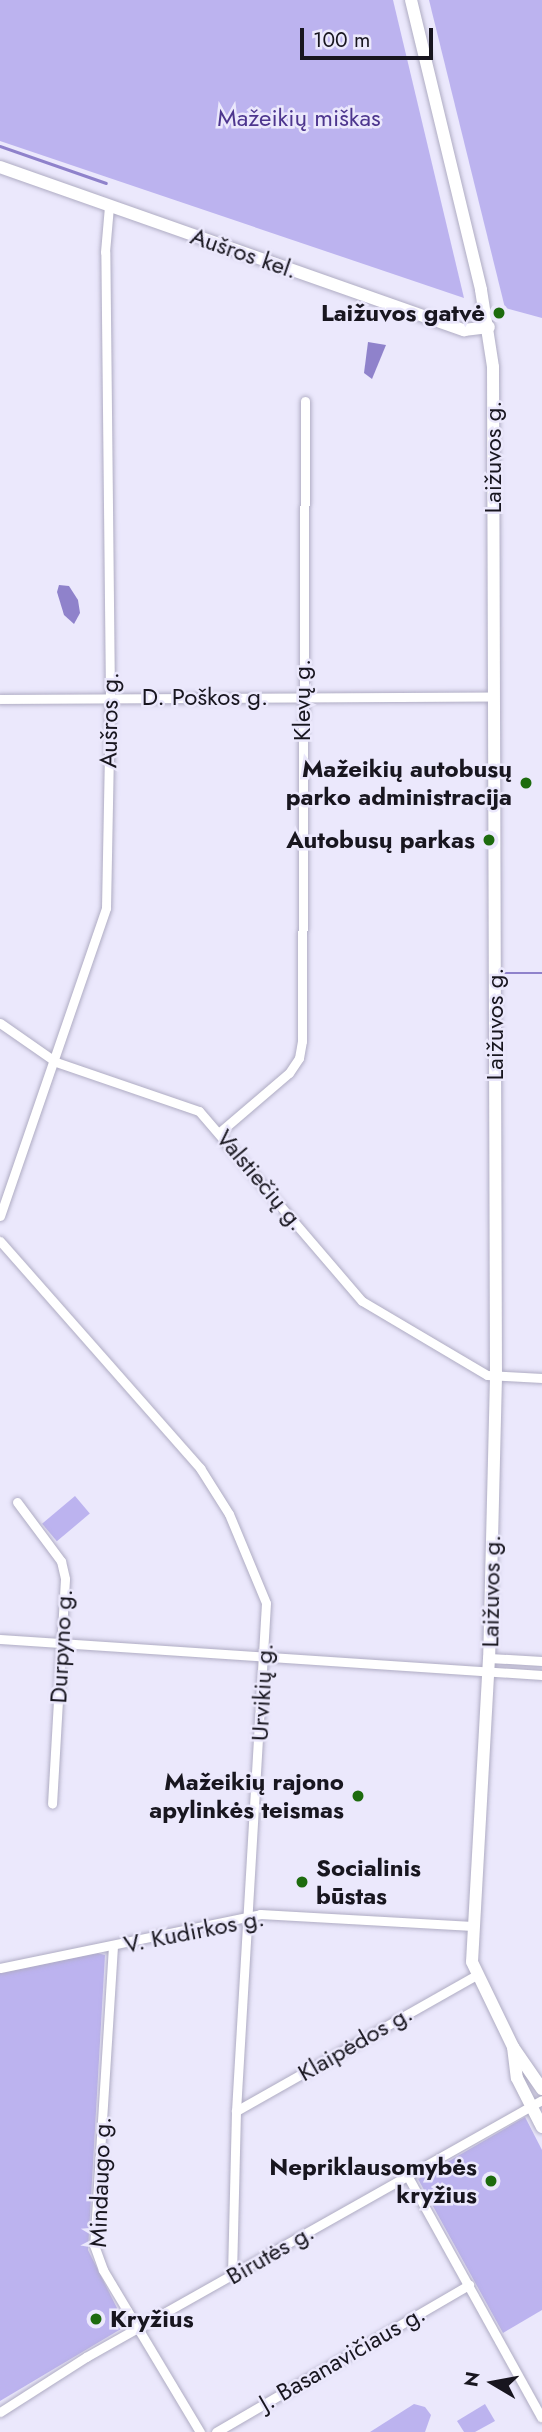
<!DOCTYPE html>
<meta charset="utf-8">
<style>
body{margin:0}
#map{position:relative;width:542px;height:2432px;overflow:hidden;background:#ebe8fc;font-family:Jost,sans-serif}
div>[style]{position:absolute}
.green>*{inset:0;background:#bcb3ef;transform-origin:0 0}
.water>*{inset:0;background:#8f82cb}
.stream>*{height:2.5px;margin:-1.25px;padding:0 1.25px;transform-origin:1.25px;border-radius:1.25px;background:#8f82cb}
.roads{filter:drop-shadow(0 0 2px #afacc3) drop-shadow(0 0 2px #afacc3)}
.minor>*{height:9px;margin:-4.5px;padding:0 4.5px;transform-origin:4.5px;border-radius:4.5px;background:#fff}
.secondary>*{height:12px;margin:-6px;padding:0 6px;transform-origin:6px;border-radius:6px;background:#fff}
.dots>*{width:19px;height:19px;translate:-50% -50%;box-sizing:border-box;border:4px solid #ebe8fc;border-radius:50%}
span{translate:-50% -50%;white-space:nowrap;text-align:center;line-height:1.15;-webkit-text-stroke:5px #ebe8fc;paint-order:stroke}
.park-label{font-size:24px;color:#4d368e}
.street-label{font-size:24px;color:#18161f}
.poi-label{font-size:24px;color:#18161f;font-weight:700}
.right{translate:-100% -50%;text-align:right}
.left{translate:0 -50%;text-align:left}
.north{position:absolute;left:458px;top:2348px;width:70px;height:70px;-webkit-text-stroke:5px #ebe8fc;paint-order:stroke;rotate:280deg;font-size:19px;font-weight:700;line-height:28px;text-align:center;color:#18161f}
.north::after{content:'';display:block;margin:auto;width:24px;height:32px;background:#18161f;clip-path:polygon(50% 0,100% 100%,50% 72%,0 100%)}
.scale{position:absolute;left:300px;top:28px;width:133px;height:32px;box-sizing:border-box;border:4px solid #18161f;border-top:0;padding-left:9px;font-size:21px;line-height:24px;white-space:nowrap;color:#18161f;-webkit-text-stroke:5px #ebe8fc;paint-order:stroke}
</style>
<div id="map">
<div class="green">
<i style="clip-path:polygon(0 0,393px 0,464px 298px,0 141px)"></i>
<i style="clip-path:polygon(429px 0,542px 0,542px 318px,505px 308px)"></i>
<i style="left:75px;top:1496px;width:23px;height:43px;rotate:50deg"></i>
<i style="clip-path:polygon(97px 1953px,105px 1955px,88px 2250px,126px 2326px,0 2401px,0 1973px)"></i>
<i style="clip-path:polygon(525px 2117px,542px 2150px,542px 2310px,503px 2333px,418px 2179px)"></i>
<i style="clip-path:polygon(414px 2404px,425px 2407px,431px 2415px,425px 2432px,370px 2432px)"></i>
<i style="clip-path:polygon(485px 2404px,495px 2421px,475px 2432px,464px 2432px,457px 2421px)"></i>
</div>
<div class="water">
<i style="clip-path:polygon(368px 342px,386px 345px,372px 379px,364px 373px)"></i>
<i style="clip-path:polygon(59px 585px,69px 586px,78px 600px,80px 613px,74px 624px,64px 615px,57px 592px)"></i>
</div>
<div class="stream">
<i style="left:0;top:146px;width:112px;rotate:19.2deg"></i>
<i style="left:503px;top:973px;width:39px"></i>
</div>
<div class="roads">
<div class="minor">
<i style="left:0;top:699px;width:494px;rotate:-0.3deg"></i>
<i style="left:0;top:1023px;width:68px;rotate:34.9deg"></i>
<i style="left:56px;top:1062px;width:151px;rotate:18.9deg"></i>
<i style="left:199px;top:1111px;width:250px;rotate:49.4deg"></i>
<i style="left:362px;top:1301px;width:145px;rotate:30.6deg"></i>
<i style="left:487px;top:1375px;width:55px;rotate:3.1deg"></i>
<i style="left:221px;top:1131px;width:89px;rotate:-40.5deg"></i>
<i style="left:289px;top:1073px;width:18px;rotate:-56deg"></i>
<i style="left:299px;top:1058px;width:17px;rotate:-80deg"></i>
<i style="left:302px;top:1041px;width:640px;rotate:-89.73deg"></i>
<i style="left:0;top:1216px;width:326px;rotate:-71deg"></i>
<i style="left:106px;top:908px;width:211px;rotate:-88.9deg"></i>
<i style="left:110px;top:697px;width:445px;rotate:-90.6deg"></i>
<i style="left:105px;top:252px;width:46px;rotate:-85deg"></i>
<i style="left:0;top:1241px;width:303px;rotate:48.6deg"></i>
<i style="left:200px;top:1468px;width:54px;rotate:57.8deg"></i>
<i style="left:229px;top:1514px;width:96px;rotate:67.4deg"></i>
<i style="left:266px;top:1603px;width:509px;rotate:93.38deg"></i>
<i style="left:236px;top:2111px;width:164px;rotate:91.4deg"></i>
<i style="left:17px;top:1502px;width:74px;rotate:53.3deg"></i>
<i style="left:61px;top:1561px;width:18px;rotate:77deg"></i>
<i style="left:65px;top:1579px;width:225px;rotate:93.3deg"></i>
<i style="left:0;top:1639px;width:543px;rotate:3.8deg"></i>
<i style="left:489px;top:1658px;width:53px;rotate:3.2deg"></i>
<i style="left:113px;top:1946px;width:300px;rotate:93.6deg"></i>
<i style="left:94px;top:2245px;width:27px;rotate:70deg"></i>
<i style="left:103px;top:2270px;width:189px;rotate:59.1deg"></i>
<i style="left:0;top:1968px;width:266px;rotate:-11.7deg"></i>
<i style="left:260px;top:1914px;width:213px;rotate:3.2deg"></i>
<i style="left:236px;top:2111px;width:274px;rotate:-29.5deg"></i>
<i style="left:407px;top:2175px;width:277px;rotate:61deg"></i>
<i style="left:0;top:2412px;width:102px;rotate:-32.6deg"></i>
<i style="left:86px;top:2357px;width:523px;rotate:-29.41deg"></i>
<i style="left:216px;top:2432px;width:293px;rotate:-30.2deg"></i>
</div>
<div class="secondary">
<i style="left:411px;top:0;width:298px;rotate:76.4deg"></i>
<i style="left:481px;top:290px;width:78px;rotate:81.1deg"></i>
<i style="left:493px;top:367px;width:1010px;rotate:89.83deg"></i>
<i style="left:496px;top:1377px;width:281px;rotate:91.4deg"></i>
<i style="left:489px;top:1658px;width:304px;rotate:93.2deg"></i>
<i style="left:472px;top:1962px;width:94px;rotate:64.2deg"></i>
<i style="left:513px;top:2047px;width:51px;rotate:55.4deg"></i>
<i style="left:0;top:167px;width:492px;rotate:19.4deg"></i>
<i style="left:464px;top:330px;width:25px;rotate:-7deg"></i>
<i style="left:513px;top:2047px;width:31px;rotate:83deg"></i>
<i style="left:517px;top:2078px;width:55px;rotate:63deg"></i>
</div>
</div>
<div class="dots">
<i style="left:499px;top:313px;background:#1d6b0e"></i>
<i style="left:526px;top:783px;background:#1d6b0e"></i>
<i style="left:489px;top:840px;background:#1d6b0e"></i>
<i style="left:358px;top:1796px;background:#1d6b0e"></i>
<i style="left:302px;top:1882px;background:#1d6b0e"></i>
<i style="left:491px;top:2181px;background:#1d6b0e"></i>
<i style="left:96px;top:2319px;background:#1d6b0e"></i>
</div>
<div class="park-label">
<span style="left:299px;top:118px">Mažeikių miškas</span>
</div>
<div class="street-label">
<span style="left:244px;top:253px;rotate:19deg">Aušros kel.</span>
<span style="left:493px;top:457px;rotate:-90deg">Laižuvos g.</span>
<span style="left:205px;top:697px">D. Poškos g.</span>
<span style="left:302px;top:700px;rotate:-90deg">Klevų g.</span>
<span style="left:109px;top:720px;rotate:-89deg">Aušros g.</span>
<span style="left:495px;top:1024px;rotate:-90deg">Laižuvos g.</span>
<span style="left:261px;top:1180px;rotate:50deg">Valstiečių g.</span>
<span style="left:491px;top:1591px;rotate:-89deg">Laižuvos g.</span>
<span style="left:61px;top:1646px;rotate:-87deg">Durpyno g.</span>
<span style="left:262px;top:1692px;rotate:-87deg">Urvikių g.</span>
<span style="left:194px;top:1931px;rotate:-11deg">V. Kudirkos g.</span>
<span style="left:355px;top:2043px;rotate:-30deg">Klaipėdos g.</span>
<span style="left:100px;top:2182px;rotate:-88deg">Mindaugo g.</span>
<span style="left:270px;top:2254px;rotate:-30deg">Birutės g.</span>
<span style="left:342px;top:2358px;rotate:-30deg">J. Basanavičiaus g.</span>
</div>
<div class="poi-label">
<span class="right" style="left:485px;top:313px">Laižuvos gatvė</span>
<span class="right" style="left:512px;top:783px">Mažeikių autobusų<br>parko administracija</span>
<span class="right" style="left:475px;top:840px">Autobusų parkas</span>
<span class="right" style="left:344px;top:1796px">Mažeikių rajono<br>apylinkės teismas</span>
<span class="left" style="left:316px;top:1882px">Socialinis<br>būstas</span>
<span class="right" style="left:477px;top:2181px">Nepriklausomybės<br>kryžius</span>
<span class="left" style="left:110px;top:2319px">Kryžius</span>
</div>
<div class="north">N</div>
<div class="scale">100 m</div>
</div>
